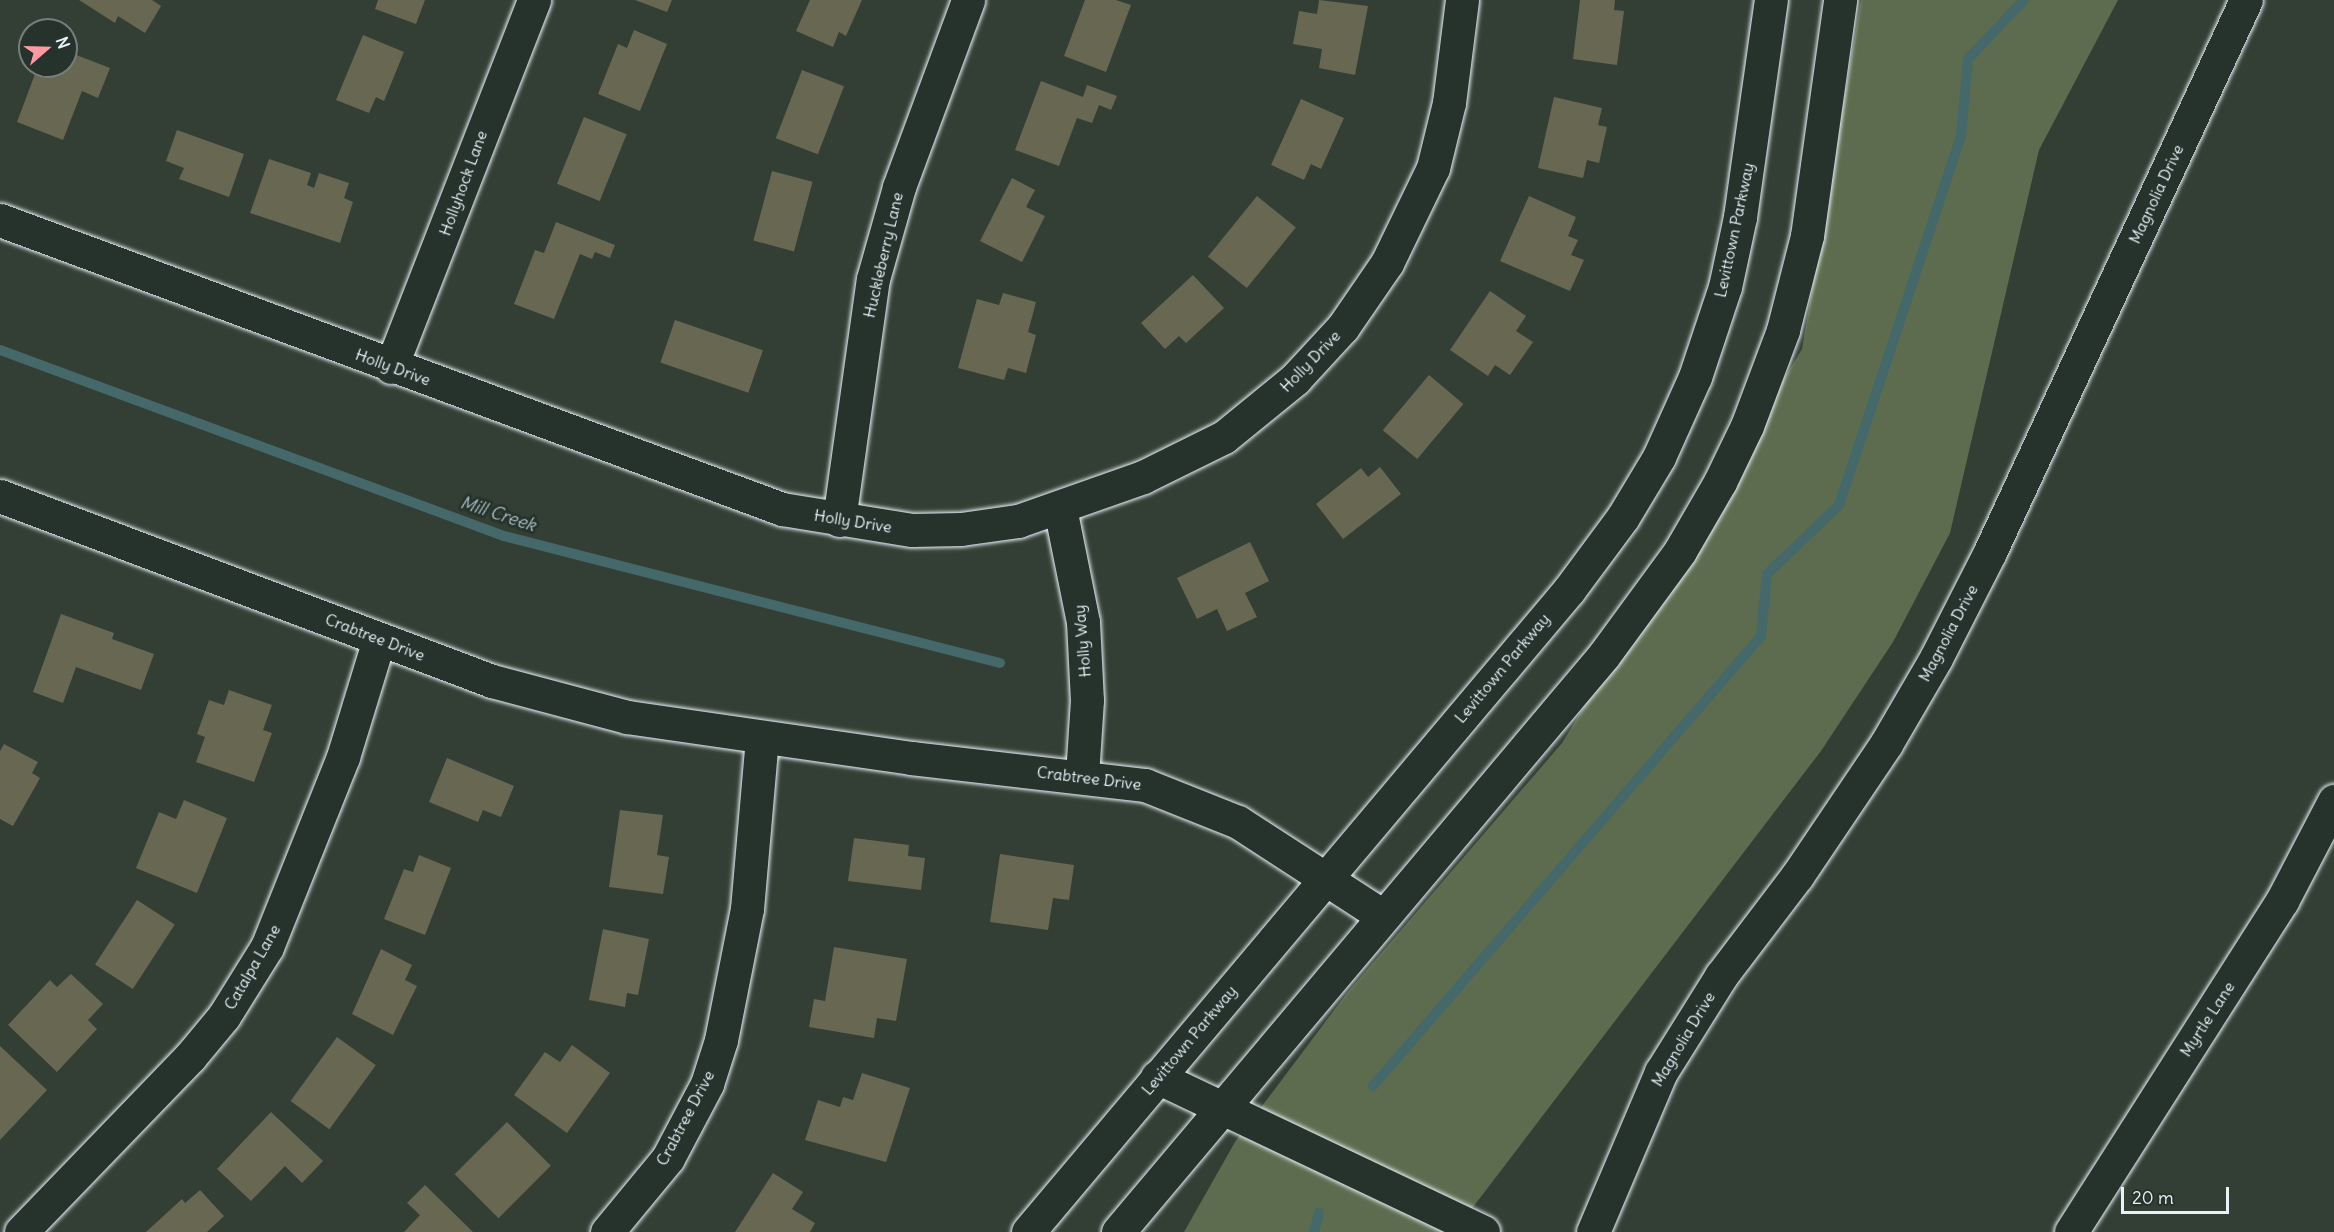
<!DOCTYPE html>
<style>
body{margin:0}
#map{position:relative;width:2334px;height:1232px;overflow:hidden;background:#333e34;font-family:Delius,sans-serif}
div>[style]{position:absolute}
.green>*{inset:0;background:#5d6c4e}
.stream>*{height:10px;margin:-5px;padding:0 5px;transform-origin:5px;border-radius:5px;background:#45686b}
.building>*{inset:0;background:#686852;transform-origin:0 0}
.roads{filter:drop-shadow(0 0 2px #e8f1f8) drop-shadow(0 0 2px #e8f1f8)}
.minor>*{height:33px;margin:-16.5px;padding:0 16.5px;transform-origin:16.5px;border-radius:16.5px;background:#26332d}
.major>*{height:33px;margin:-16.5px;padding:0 16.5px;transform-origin:16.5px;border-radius:16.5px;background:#26332d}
span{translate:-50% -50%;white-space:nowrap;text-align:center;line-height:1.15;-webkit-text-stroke:6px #26332d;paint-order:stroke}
.street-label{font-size:16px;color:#e8f1f8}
.water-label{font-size:18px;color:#a7bac0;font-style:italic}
.north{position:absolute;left:18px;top:18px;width:60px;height:60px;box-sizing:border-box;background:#26332d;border:2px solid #747f7e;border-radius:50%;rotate:70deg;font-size:16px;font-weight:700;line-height:24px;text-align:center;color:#e8f1f8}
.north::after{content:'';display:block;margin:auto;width:21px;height:27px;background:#ff9aa2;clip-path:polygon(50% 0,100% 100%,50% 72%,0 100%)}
.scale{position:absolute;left:2121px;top:1187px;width:108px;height:27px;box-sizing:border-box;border:3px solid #e8f1f8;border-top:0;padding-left:8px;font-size:18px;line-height:21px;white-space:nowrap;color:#e8f1f8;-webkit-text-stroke:4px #26332d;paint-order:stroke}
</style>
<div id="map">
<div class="green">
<i style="clip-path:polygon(1861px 0,2118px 0,2039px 150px,1950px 533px,1893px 642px,1821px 751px,1454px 1232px,1184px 1232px,1235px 1142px,1347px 993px,1562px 743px,1802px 349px)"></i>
</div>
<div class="stream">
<i style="left:0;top:350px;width:537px;rotate:20.26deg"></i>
<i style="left:504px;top:536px;width:512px;rotate:14.36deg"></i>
<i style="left:1373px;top:1086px;width:594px;rotate:-49.23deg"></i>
<i style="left:1761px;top:636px;width:62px;rotate:-84.5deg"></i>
<i style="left:1767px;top:574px;width:100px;rotate:-43.8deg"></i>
<i style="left:1839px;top:505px;width:389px;rotate:-71.7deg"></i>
<i style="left:1961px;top:136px;width:77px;rotate:-84.8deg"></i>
<i style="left:1968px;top:59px;width:81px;rotate:-46.5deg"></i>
<i style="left:1314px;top:1232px;width:20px;rotate:-75deg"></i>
</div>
<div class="building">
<i style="clip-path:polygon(79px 0,152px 0,161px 6px,145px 33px,118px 16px,115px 23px)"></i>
<i style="clip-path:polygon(378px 0,425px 0,416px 24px,375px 9px)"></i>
<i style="clip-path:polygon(635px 0,672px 0,667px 12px)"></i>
<i style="clip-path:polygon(810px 0,862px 0,846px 36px,839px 32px,833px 47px,796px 31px)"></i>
<i style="clip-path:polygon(1085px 0,1116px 0,1131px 5px,1106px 72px,1064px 56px)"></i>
<i style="clip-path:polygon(1319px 0,1368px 6px,1355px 75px,1319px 68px,1322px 49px,1293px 44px,1299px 11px,1317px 14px)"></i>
<i style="clip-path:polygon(1580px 0,1615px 0,1614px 10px,1624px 11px,1617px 65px,1573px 59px)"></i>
<i style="clip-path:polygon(634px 30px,667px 44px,640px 111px,598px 94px,618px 44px,627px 48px)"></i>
<i style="clip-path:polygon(363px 35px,404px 52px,384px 101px,376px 97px,369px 113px,336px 100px)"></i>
<i style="clip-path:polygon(66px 51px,110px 68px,98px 98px,82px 91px,63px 140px,17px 122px,38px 66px,66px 66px)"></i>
<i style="left:802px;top:70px;width:45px;height:73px;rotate:21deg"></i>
<i style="clip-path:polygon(1041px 81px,1083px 97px,1087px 85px,1117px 96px,1111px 110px,1099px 105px,1092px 123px,1077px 118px,1059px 166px,1015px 150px)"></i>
<i style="clip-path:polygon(1554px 97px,1602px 108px,1598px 125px,1607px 127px,1599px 163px,1587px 160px,1583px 178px,1538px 168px)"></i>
<i style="clip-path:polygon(1301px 99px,1344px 118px,1321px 169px,1311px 164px,1304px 180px,1271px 165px)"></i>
<i style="left:584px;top:117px;width:46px;height:72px;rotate:22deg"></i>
<i style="clip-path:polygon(177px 130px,244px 154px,229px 197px,179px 179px,184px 168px,166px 161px)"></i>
<i style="clip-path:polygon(269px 159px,311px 173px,307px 185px,314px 188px,319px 173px,349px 183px,344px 198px,353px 202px,340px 243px,250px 213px)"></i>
<i style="left:772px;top:171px;width:42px;height:72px;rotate:15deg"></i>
<i style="clip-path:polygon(1012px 178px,1035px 190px,1026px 207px,1045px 216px,1022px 262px,980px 241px)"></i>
<i style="left:1257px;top:196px;width:50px;height:78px;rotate:39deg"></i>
<i style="clip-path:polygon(1529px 196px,1576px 217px,1568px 236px,1578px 240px,1571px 255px,1584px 260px,1570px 291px,1500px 261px)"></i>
<i style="clip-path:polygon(556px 222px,615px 245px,610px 258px,595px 252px,592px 259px,580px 254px,554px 319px,514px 304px,535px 250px,544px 253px)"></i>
<i style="clip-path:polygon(1193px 275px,1224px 308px,1186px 343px,1179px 336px,1165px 349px,1141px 323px)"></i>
<i style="clip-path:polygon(1490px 291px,1526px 316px,1516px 331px,1533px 342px,1510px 375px,1495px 365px,1488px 376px,1450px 350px)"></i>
<i style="clip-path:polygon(1003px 293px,1036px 302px,1028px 332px,1036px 335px,1026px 373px,1008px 368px,1004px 380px,958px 368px,977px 299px,999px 305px)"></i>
<i style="left:675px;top:320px;width:93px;height:45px;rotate:19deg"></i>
<i style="left:1429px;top:375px;width:45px;height:72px;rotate:40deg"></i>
<i style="clip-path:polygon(1380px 467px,1401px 494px,1343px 539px,1316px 504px,1361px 468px,1368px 477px)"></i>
<i style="clip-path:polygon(1250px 542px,1269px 581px,1245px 593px,1257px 617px,1227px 631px,1217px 609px,1197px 619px,1177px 578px)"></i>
<i style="clip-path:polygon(61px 614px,114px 633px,112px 639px,154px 654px,141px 690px,76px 667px,63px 703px,33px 692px)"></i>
<i style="clip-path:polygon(229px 690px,272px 705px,263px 730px,272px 733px,254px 782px,196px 762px,205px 737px,197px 734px,209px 700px,224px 705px)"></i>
<i style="clip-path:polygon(4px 744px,38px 762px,32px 773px,40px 778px,13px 826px,0 819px,0 751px)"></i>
<i style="clip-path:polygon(447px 758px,514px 786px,501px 817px,483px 810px,478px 822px,429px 802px)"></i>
<i style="clip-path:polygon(184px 800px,227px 818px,197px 893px,136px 868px,159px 812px,176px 819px)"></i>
<i style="clip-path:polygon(620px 810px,663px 815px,657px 855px,669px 857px,663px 894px,609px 887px)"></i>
<i style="clip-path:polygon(854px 838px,909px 845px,908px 856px,925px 858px,921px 890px,848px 881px)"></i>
<i style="clip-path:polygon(1000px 854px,1074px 865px,1069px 900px,1053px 898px,1048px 930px,990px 922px)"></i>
<i style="clip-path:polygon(419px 855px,451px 868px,425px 935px,384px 919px,404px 869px,413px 872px)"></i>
<i style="left:137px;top:900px;width:45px;height:77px;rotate:33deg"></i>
<i style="clip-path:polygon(603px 929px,649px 939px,638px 995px,627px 993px,625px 1007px,589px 1000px)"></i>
<i style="clip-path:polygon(834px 947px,907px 959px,896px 1021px,877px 1018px,874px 1038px,809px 1027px,814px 999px,825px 1001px)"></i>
<i style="clip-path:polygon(381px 949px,412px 965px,405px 980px,417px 986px,393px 1035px,352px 1014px)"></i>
<i style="clip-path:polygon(71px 974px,103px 1004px,88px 1020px,97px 1029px,57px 1072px,8px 1025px,50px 980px,57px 987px)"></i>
<i style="left:337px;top:1037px;width:48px;height:79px;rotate:36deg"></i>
<i style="clip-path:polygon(572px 1045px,610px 1073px,567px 1133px,514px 1095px,545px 1052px,560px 1062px)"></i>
<i style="clip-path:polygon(0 1046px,47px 1090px,0 1140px)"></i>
<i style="clip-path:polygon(862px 1073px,910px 1088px,886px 1162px,805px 1140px,818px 1100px,840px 1107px,843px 1097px,853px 1100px)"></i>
<i style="clip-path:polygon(271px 1112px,323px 1161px,302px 1183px,285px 1166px,251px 1201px,217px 1169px)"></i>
<i style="left:507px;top:1122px;width:62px;height:74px;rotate:45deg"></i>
<i style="clip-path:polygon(773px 1173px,803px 1192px,792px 1209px,815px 1223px,810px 1232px,735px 1232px)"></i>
<i style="clip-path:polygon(425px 1185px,473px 1232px,404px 1232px,420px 1215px,407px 1203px)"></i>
<i style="clip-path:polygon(200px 1190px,224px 1216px,207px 1232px,146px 1232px,182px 1199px,185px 1203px)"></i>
</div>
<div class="roads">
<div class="minor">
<i style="left:0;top:220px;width:834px;rotate:20.28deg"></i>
<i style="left:782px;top:509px;width:132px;rotate:9.2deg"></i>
<i style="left:912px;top:530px;width:49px;rotate:-1.2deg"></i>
<i style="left:961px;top:529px;width:58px;rotate:-8deg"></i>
<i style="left:1018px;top:521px;width:133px;rotate:-19.4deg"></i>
<i style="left:1143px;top:477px;width:90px;rotate:-26.3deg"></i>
<i style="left:1224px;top:437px;width:92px;rotate:-39.2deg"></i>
<i style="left:1295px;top:379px;width:71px;rotate:-47.3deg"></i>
<i style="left:1343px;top:327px;width:78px;rotate:-55.5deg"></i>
<i style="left:1387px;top:263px;width:106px;rotate:-64.2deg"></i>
<i style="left:1433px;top:168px;width:67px;rotate:-76.2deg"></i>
<i style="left:1449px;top:103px;width:104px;rotate:-82.8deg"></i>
<i style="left:391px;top:367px;width:394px;rotate:-68.7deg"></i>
<i style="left:0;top:496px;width:526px;rotate:20.61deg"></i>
<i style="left:492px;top:681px;width:140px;rotate:14.9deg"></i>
<i style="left:627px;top:717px;width:287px;rotate:8.2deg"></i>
<i style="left:911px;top:758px;width:236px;rotate:6.6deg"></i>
<i style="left:1145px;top:785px;width:100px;rotate:21.7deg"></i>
<i style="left:1238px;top:822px;width:173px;rotate:33deg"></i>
<i style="left:1060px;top:508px;width:116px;rotate:78.6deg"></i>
<i style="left:1083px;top:622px;width:78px;rotate:87.1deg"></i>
<i style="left:1087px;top:700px;width:76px;rotate:93.8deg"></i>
<i style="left:839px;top:520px;width:243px;rotate:-82deg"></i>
<i style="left:873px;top:279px;width:96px;rotate:-74.2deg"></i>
<i style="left:899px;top:187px;width:199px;rotate:-69.7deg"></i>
<i style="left:1157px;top:1077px;width:361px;rotate:25.4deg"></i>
<i style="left:21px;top:1232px;width:243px;rotate:-46deg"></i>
<i style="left:190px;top:1057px;width:53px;rotate:-50.3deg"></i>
<i style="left:224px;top:1016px;width:81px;rotate:-58.1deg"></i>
<i style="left:267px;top:947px;width:205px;rotate:-68.2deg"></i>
<i style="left:343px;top:757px;width:123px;rotate:-73deg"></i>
<i style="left:607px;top:1232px;width:96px;rotate:-50.5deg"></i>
<i style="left:668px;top:1158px;width:84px;rotate:-62.2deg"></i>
<i style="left:707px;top:1084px;width:46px;rotate:-72.3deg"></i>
<i style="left:721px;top:1040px;width:134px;rotate:-78.8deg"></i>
<i style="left:747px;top:909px;width:172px;rotate:-85deg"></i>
<i style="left:1593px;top:1232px;width:174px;rotate:-67deg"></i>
<i style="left:1661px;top:1072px;width:113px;rotate:-58deg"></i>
<i style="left:1721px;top:976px;width:126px;rotate:-52.8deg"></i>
<i style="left:1797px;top:876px;width:159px;rotate:-56deg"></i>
<i style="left:1886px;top:744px;width:99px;rotate:-59.8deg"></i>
<i style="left:1936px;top:658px;width:119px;rotate:-63deg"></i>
<i style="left:1990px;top:552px;width:608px;rotate:-65.12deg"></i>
<i style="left:2071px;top:1232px;width:393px;rotate:-57.5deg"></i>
<i style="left:2282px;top:901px;width:113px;rotate:-62.5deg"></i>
</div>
<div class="major">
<i style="left:1028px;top:1232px;width:840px;rotate:-49.88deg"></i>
<i style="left:1569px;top:590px;width:91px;rotate:-53.5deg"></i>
<i style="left:1623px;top:517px;width:70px;rotate:-59deg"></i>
<i style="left:1659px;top:457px;width:88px;rotate:-65.8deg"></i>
<i style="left:1695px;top:377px;width:95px;rotate:-71.6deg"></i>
<i style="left:1725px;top:287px;width:72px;rotate:-77.9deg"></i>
<i style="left:1740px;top:217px;width:219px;rotate:-81.9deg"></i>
<i style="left:1118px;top:1232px;width:754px;rotate:-49.89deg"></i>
<i style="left:1604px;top:655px;width:129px;rotate:-53.8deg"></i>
<i style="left:1680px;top:551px;width:80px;rotate:-59.9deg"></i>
<i style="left:1720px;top:482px;width:62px;rotate:-64.3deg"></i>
<i style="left:1747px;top:426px;width:103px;rotate:-69.4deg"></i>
<i style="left:1783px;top:330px;width:97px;rotate:-75.7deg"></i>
<i style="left:1807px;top:236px;width:238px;rotate:-82deg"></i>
</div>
</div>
<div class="street-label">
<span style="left:463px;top:183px;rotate:-70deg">Hollyhock Lane</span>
<span style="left:2156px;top:194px;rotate:-65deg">Magnolia Drive</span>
<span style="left:1734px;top:230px;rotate:-78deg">Levittown Parkway</span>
<span style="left:883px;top:255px;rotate:-77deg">Huckleberry Lane</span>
<span style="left:1310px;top:361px;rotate:-46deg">Holly Drive</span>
<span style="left:393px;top:367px;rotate:20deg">Holly Drive</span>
<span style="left:853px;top:521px;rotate:9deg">Holly Drive</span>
<span style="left:1948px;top:633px;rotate:-62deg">Magnolia Drive</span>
<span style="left:375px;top:637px;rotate:21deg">Crabtree Drive</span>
<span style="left:1082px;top:641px;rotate:-95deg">Holly Way</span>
<span style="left:1502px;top:668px;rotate:-50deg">Levittown Parkway</span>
<span style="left:1089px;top:778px;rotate:7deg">Crabtree Drive</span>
<span style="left:252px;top:967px;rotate:-60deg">Catalpa Lane</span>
<span style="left:2207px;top:1019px;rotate:-57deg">Myrtle Lane</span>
<span style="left:1683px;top:1039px;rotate:-59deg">Magnolia Drive</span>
<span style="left:1189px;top:1040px;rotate:-50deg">Levittown Parkway</span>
<span style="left:685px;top:1118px;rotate:-62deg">Crabtree Drive</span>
</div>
<div class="water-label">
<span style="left:498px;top:514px;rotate:18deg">Mill Creek</span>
</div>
<div class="north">N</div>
<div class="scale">20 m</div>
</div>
